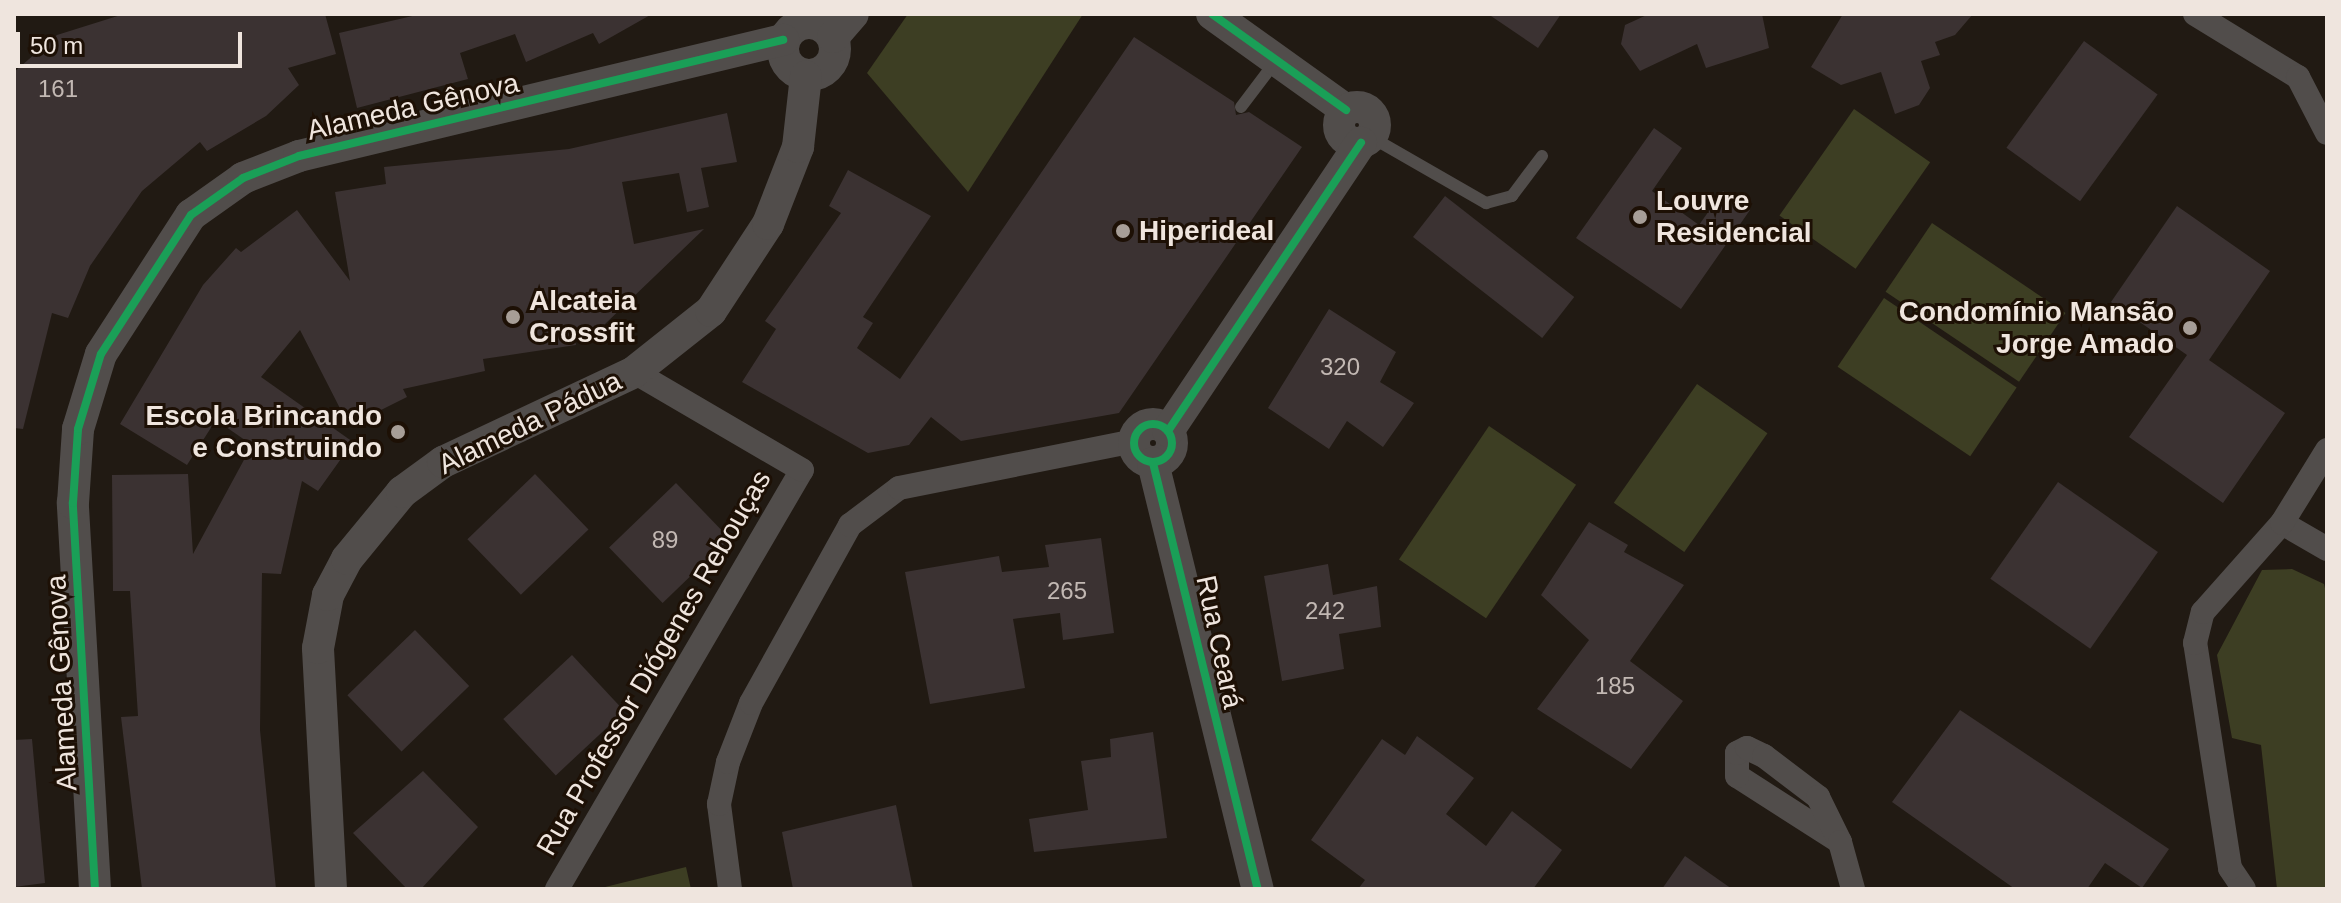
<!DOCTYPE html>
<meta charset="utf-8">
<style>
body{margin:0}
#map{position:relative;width:2341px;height:903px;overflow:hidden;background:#211a13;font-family:Helvetica,sans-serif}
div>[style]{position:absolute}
.green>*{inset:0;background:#3d3e23;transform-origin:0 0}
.building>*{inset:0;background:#3b3232;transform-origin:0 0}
.service>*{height:12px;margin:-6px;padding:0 6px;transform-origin:6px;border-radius:6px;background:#514d4b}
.minor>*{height:24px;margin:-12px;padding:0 12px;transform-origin:12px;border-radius:12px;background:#514d4b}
.tertiary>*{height:32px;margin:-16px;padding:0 16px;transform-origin:16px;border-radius:16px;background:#514d4b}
.tertiary>.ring{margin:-16px;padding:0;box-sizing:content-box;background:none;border:32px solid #514d4b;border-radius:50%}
.cycleway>*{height:8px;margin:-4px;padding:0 4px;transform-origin:4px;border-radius:4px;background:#1a9f57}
.cycleway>.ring{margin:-4px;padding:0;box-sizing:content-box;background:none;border:8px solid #1a9f57;border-radius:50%}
.dots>*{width:22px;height:22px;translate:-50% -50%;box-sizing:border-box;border:4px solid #1d1005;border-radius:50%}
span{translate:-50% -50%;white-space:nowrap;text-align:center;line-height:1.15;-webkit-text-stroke:6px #1d1005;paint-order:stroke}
.number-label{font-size:24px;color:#c2b8b3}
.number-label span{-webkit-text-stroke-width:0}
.street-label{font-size:28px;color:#efe5de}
.poi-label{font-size:28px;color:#efe5de;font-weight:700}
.left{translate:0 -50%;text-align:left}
.right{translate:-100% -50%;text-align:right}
.frame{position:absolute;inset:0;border:16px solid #efe5de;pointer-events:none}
.scale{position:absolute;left:16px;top:32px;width:226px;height:36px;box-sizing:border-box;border:4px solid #efe5de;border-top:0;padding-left:10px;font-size:24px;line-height:28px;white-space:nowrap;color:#efe5de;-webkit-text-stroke:6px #1d1005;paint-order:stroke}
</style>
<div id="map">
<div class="green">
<i style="clip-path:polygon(908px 14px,1083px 14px,968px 192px,867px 73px)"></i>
<i style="left:1854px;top:109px;width:93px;height:130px;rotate:35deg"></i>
<i style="left:1932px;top:223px;width:161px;height:83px;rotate:34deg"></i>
<i style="left:1884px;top:298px;width:160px;height:83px;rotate:34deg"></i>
<i style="left:1697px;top:384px;width:86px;height:145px;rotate:35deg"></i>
<i style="left:1489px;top:426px;width:105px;height:161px;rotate:34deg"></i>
<i style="clip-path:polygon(2292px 569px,2324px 584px,2327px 597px,2327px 889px,2277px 889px,2261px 745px,2232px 738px,2217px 655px,2262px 570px)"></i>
<i style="clip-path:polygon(686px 867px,691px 889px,597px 889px)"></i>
</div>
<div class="building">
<i style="clip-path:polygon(124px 14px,325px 14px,336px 54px,288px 68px,299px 85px,266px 116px,207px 151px,200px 142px,142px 191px,90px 266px,68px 318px,52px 313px,23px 429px,14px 428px,14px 72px,57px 35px)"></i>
<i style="clip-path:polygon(421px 14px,652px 14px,599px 44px,593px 33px,526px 62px,515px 34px,460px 53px,468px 79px,357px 108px,339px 33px)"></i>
<i style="clip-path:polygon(1488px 14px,1561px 14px,1538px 48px)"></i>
<i style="clip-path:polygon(1649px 14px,1762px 14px,1769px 48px,1706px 68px,1697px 44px,1640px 71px,1621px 44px,1625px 25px)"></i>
<i style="clip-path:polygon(1843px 14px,1973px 14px,1955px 35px,1935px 42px,1940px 55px,1921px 61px,1930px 88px,1919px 105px,1895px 114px,1881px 72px,1841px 85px,1811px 67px)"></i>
<i style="clip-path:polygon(1134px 37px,1234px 102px,1236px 115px,1249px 112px,1302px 147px,1119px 413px,961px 441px,931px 417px,909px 445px,868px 453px,742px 382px,776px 329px,765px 321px,841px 213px,829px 206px,848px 170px,931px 216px,863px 317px,873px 323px,857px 348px,900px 379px)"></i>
<i style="left:2084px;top:41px;width:91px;height:132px;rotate:36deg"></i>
<i style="clip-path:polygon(727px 113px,737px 162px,701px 168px,709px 207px,687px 212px,679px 173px,622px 182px,634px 244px,704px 229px,604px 325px,574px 334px,576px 345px,483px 359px,485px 371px,403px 389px,407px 397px,349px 426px,300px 330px,261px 377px,353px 442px,318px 491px,302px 481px,281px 574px,262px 573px,260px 730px,276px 889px,142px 889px,121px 717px,138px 716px,130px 591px,113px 591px,112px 475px,188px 474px,193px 554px,252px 445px,216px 420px,187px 465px,120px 424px,203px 285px,236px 248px,241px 252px,297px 210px,350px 281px,335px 192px,386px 184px,384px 167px,569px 149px)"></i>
<i style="clip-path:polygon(1654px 128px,1682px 148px,1652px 191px,1699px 225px,1723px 191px,1750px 210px,1681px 309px,1576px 238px)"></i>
<i style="left:1445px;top:196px;width:164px;height:52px;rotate:38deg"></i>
<i style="clip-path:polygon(2177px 206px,2270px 271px,2209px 360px,2285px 413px,2223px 503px,2129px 437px,2187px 355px,2111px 302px)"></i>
<i style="clip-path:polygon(1329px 309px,1396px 352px,1380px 382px,1414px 403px,1383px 447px,1347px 421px,1329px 449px,1268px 408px)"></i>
<i style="left:535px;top:474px;width:77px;height:94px;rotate:46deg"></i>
<i style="left:2058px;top:482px;width:122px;height:118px;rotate:35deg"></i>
<i style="left:676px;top:483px;width:77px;height:93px;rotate:46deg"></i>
<i style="clip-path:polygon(1589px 522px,1628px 545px,1624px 552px,1684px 585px,1630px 661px,1683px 701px,1631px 769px,1537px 709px,1589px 640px,1541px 595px)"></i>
<i style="clip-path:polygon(1101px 538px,1114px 633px,1063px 640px,1060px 613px,1013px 619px,1025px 688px,930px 704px,905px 572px,999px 556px,1002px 572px,1049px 567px,1045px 545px)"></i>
<i style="clip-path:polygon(1328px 564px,1333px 595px,1377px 586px,1381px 627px,1339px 634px,1344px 669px,1282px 681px,1264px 576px)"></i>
<i style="left:415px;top:630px;width:78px;height:94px;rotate:46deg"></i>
<i style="left:572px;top:655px;width:77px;height:94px;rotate:47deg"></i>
<i style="clip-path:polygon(1960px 710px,2169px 849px,2142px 888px,2105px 863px,2087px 889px,2015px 889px,1892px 802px)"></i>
<i style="clip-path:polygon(1153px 732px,1167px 838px,1034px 852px,1029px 819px,1088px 810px,1081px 761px,1111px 757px,1110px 739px)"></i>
<i style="clip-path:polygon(1417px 736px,1474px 778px,1446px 814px,1486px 846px,1512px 811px,1562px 850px,1533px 889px,1358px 889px,1365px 880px,1311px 840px,1382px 739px,1405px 755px)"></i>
<i style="clip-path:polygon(32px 739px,45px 883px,14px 887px,14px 740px)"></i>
<i style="clip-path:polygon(423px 771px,478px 827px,421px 889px,407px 889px,353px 833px)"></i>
<i style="clip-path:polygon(896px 805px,913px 889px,793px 889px,782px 832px)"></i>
<i style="clip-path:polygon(1685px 856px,1732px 889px,1662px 889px)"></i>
</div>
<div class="service">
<i style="left:1241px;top:107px;width:56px;rotate:-52.9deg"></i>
<i style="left:1371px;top:137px;width:133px;rotate:29.9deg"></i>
<i style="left:1486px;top:203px;width:27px;rotate:-15deg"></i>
<i style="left:1512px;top:196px;width:50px;rotate:-53.1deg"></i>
</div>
<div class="minor">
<i style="left:2195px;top:14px;width:121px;rotate:31.5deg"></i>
<i style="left:2298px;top:77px;width:63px;rotate:62.6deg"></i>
<i style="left:2282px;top:523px;width:52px;rotate:30deg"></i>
<i style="left:1840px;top:842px;width:122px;rotate:-147.3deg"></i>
<i style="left:1737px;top:776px;width:23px;rotate:-90deg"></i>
<i style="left:1737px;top:753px;width:11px;rotate:-27deg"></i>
<i style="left:1747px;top:748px;width:19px;rotate:25deg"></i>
<i style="left:1764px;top:756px;width:68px;rotate:37.2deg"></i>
<i style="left:1818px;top:797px;width:50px;rotate:63.9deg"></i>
<i style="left:1840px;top:842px;width:49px;rotate:74.5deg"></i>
<i style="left:557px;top:889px;width:485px;rotate:-59.7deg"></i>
<i style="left:802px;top:470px;width:194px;rotate:-149.7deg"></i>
<i style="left:730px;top:889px;width:86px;rotate:-97.4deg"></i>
<i style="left:719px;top:804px;width:43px;rotate:-77.9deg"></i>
<i style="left:728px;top:762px;width:63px;rotate:-68.7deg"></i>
<i style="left:751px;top:703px;width:204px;rotate:-60.9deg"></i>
<i style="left:850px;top:525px;width:61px;rotate:-37.1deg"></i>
<i style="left:899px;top:488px;width:240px;rotate:-11.3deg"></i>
<i style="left:2244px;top:889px;width:25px;rotate:-124deg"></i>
<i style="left:2230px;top:868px;width:228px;rotate:-98.8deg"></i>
<i style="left:2195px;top:643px;width:32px;rotate:-76deg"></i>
<i style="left:2203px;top:612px;width:119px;rotate:-48.4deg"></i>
<i style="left:2282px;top:523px;width:86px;rotate:-58.3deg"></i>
</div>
<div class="tertiary">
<i style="left:1212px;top:14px;width:165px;rotate:35.6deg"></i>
<i class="ring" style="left:783px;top:23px;width:20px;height:20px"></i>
<i style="left:833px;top:37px;width:30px;rotate:-49deg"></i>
<i class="ring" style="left:1339px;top:107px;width:4px;height:4px"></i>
<i class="ring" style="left:1134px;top:424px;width:6px;height:6px"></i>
<i style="left:1168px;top:431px;width:347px;rotate:-56.2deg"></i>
<i style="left:1153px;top:463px;width:439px;rotate:76.2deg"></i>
<i style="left:95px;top:889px;width:387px;rotate:-93.3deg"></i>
<i style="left:73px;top:503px;width:74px;rotate:-86.1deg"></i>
<i style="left:78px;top:429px;width:78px;rotate:-73deg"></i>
<i style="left:101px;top:354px;width:166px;rotate:-57.1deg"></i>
<i style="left:191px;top:215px;width:64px;rotate:-35.4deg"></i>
<i style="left:243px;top:178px;width:60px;rotate:-21.4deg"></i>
<i style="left:299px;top:156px;width:498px;rotate:-13.5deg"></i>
<i style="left:331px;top:889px;width:241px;rotate:-93.1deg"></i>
<i style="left:318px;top:648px;width:54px;rotate:-79.3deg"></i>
<i style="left:328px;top:595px;width:41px;rotate:-62.2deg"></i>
<i style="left:347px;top:559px;width:87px;rotate:-50.6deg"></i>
<i style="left:402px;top:492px;width:51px;rotate:-36.2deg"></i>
<i style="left:443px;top:462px;width:211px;rotate:-25.2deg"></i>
<i style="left:634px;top:372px;width:98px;rotate:-38.4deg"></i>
<i style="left:711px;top:311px;width:104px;rotate:-56.8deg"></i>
<i style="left:768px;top:224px;width:83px;rotate:-68.7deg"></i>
<i style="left:798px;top:147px;width:71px;rotate:-83.6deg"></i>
</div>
<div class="cycleway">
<i style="left:1212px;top:14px;width:165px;rotate:35.6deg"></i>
<i class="ring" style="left:1134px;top:424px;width:30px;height:30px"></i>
<i style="left:1168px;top:431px;width:347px;rotate:-56.2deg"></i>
<i style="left:1153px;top:463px;width:439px;rotate:76.2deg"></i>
<i style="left:95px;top:889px;width:387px;rotate:-93.3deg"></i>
<i style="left:73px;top:503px;width:74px;rotate:-86.1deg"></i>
<i style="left:78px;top:429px;width:78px;rotate:-73deg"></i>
<i style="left:101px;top:354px;width:166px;rotate:-57.1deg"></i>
<i style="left:191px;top:215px;width:64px;rotate:-35.4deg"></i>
<i style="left:243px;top:178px;width:60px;rotate:-21.4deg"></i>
<i style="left:299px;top:156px;width:498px;rotate:-13.5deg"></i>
</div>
<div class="dots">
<i style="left:1640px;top:217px;background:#a79e97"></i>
<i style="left:1123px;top:231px;background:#a79e97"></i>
<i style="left:513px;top:317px;background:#a79e97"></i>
<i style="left:2190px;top:328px;background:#a79e97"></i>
<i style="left:398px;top:432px;background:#a79e97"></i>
</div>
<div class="number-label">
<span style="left:58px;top:89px">161</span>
<span style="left:1340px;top:367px">320</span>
<span style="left:665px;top:540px">89</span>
<span style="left:1067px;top:591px">265</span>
<span style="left:1325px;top:611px">242</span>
<span style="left:1615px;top:686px">185</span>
</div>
<div class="street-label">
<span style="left:413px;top:107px;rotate:-13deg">Alameda Gênova</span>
<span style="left:530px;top:423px;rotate:-26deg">Alameda Pádua</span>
<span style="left:1219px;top:642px;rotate:78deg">Rua Ceará</span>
<span style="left:654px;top:663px;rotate:-60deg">Rua Professor Diógenes Rebouças</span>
<span style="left:62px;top:683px;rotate:-93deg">Alameda Gênova</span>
</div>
<div class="poi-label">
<span class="left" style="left:1656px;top:217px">Louvre<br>Residencial</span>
<span class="left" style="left:1139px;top:231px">Hiperideal</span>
<span class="left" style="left:529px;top:317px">Alcateia<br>Crossfit</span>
<span class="right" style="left:2174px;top:328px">Condomínio Mansão<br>Jorge Amado</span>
<span class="right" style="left:382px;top:432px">Escola Brincando<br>e Construindo</span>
</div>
<div class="frame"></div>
<div class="scale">50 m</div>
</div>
